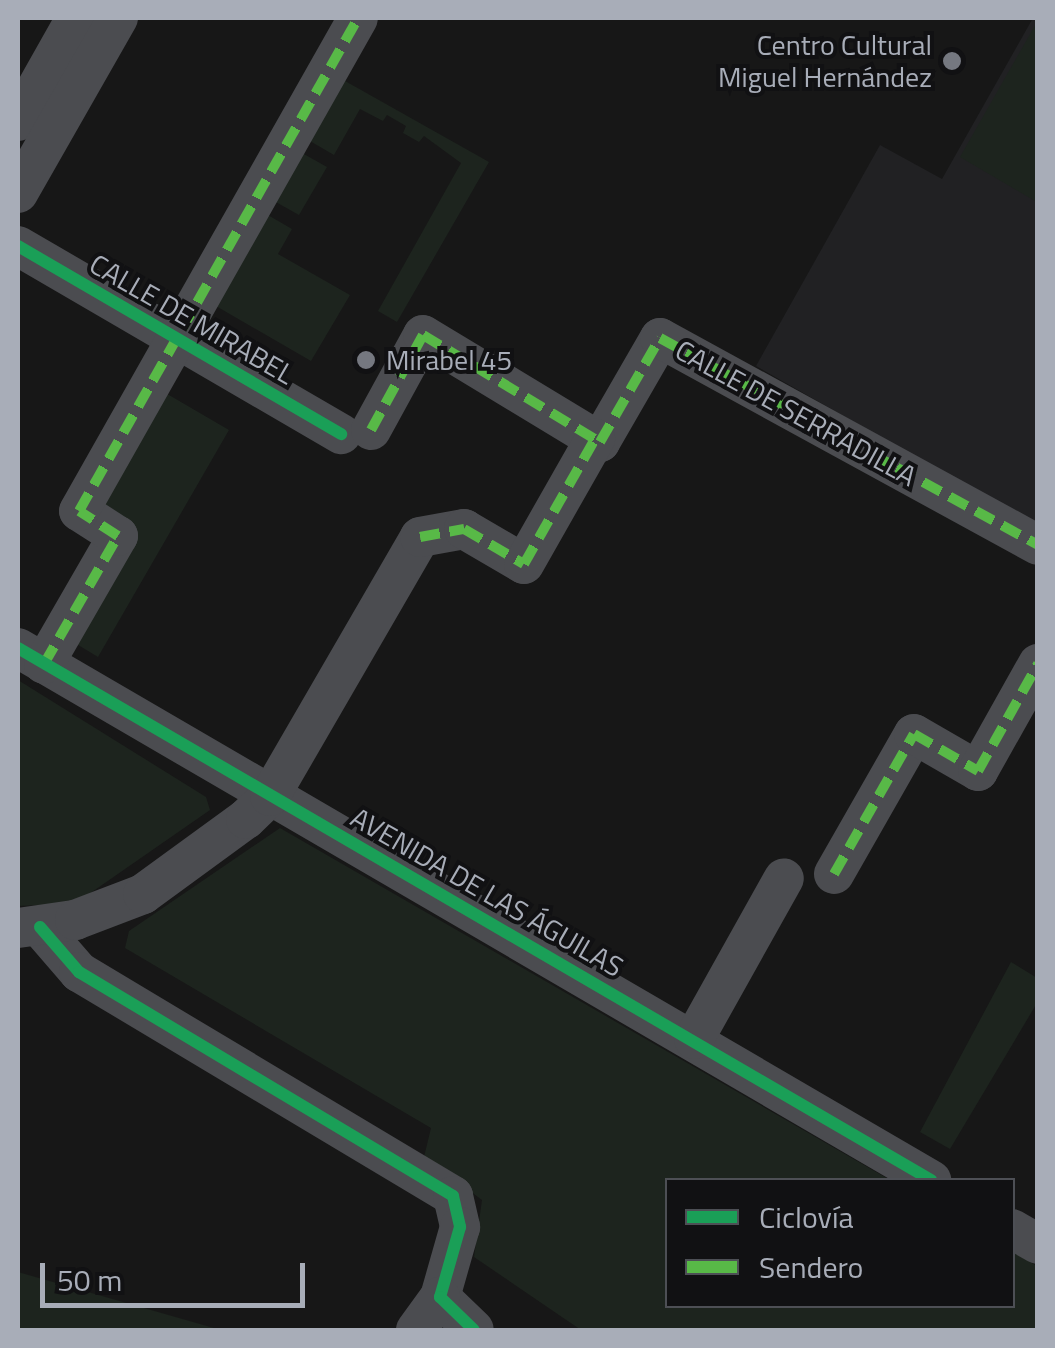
<!DOCTYPE html>
<meta charset="utf-8">
<style>
body{margin:0}
#map{position:relative;width:1055px;height:1348px;overflow:hidden;background:#171717;font-family:"Titillium Web",sans-serif}
div>[style]{position:absolute}
.built>*{inset:0;background:#212123}
.green>*{inset:0;background:#1d241e}
.street>*{height:40px;margin:-20px;padding:0 20px;transform-origin:20px;border-radius:20px;background:#4b4c50}
.quiet>*{height:10px;margin-top:-5px;transform-origin:0;background:repeating-linear-gradient(90deg,#58b947 0 20px,transparent 0 30px)}
.cycleway>*{height:12px;margin:-6px;padding:0 6px;transform-origin:6px;border-radius:6px;background:#1a9f57}
.dots>*{width:28px;height:28px;translate:-50% -50%;box-sizing:border-box;border:5px solid #111113;border-radius:50%}
span{translate:-50% -50%;white-space:nowrap;text-align:center;line-height:1.15;-webkit-text-stroke:8px #111113;paint-order:stroke}
.poi-label{font-size:28px;color:#a8adb8}
.right{translate:-100% -50%;text-align:right}
.left{translate:0 -50%;text-align:left}
.street-label{font-size:28px;color:#a8adb8}
.frame{position:absolute;inset:0;border:20px solid #a8adb8;pointer-events:none}
.legend{position:absolute;left:665px;top:1178px;width:350px;height:130px;box-sizing:border-box;background:#111113;border:2px solid #4d4f55;margin:0;padding:12px 18px;list-style:none;font-size:30px;color:#a8adb8}
.legend li{display:flex;align-items:center;gap:20px;height:50px}
.legend b{width:50px;border:2px solid #4d4f55}
.scale{position:absolute;left:40px;top:1263px;width:265px;height:45px;box-sizing:border-box;border:5px solid #a8adb8;border-top:0;padding-left:12px;font-size:30px;line-height:35px;white-space:nowrap;color:#a8adb8;-webkit-text-stroke:8px #111113;paint-order:stroke}
</style>
<div id="map">
<div class="built">
<i style="clip-path:polygon(1033px 18px,1037px 18px,1037px 526px,756px 366px,880px 145px,942px 179px)"></i>
</div>
<div class="green">
<i style="clip-path:polygon(1037px 22px,1038px 198px,1035px 201px,960px 157px)"></i>
<i style="clip-path:polygon(338px 77px,489px 162px,397px 322px,378px 311px,461px 163px,424px 136px,419px 142px,403px 133px,406px 126px,387px 115px,383px 121px,360px 109px,334px 155px,303px 137px)"></i>
<i style="clip-path:polygon(295px 149px,327px 167px,299px 215px,274px 201px)"></i>
<i style="clip-path:polygon(261px 211px,292px 229px,278px 254px,350px 295px,311px 361px,209px 302px)"></i>
<i style="clip-path:polygon(157px 388px,229px 430px,98px 657px,65px 637px,125px 532px,87px 509px)"></i>
<i style="clip-path:polygon(18px 680px,206px 797px,210px 810px,89px 894px,61px 904px,18px 906px)"></i>
<i style="clip-path:polygon(280px 828px,890px 1180px,668px 1180px,668px 1306px,1012px 1306px,1013px 1252px,1037px 1266px,1037px 1330px,581px 1330px,474px 1257px,482px 1200px,424px 1157px,431px 1128px,125px 948px,129px 931px)"></i>
<i style="clip-path:polygon(1011px 962px,1037px 978px,1037px 1003px,950px 1149px,920px 1132px)"></i>
<i style="clip-path:polygon(18px 1272px,221px 1330px,18px 1330px)"></i>
</div>
<div class="street">
<i style="left:18px;top:121px;width:118px;rotate:-60.6deg"></i>
<i style="left:18px;top:193px;width:202px;rotate:-60.3deg"></i>
<i style="left:18px;top:246px;width:374px;rotate:30.2deg"></i>
<i style="left:371px;top:430px;width:108px;rotate:-61.3deg"></i>
<i style="left:423px;top:335px;width:207px;rotate:31.2deg"></i>
<i style="left:600px;top:442px;width:120px;rotate:-60deg"></i>
<i style="left:660px;top:338px;width:431px;rotate:28.7deg"></i>
<i style="left:18px;top:648px;width:1057px;rotate:30.23deg"></i>
<i style="left:44px;top:664px;width:148px;rotate:-60deg"></i>
<i style="left:118px;top:536px;width:46px;rotate:-147.3deg"></i>
<i style="left:79px;top:511px;width:566px;rotate:-60.49deg"></i>
<i style="left:834px;top:874px;width:161px;rotate:-60.3deg"></i>
<i style="left:914px;top:734px;width:74px;rotate:30deg"></i>
<i style="left:978px;top:771px;width:123px;rotate:-60.7deg"></i>
<i style="left:40px;top:927px;width:60px;rotate:49.1deg"></i>
<i style="left:79px;top:972px;width:436px;rotate:30.9deg"></i>
<i style="left:453px;top:1196px;width:32px;rotate:77deg"></i>
<i style="left:460px;top:1227px;width:73px;rotate:105.9deg"></i>
<i style="left:440px;top:1297px;width:47px;rotate:44.1deg"></i>
<i style="left:18px;top:928px;width:58px;rotate:-8deg"></i>
<i style="left:75px;top:920px;width:73px;rotate:-20.9deg"></i>
<i style="left:143px;top:894px;width:127px;rotate:-36.1deg"></i>
<i style="left:246px;top:819px;width:33px;rotate:-44deg"></i>
<i style="left:270px;top:796px;width:299px;rotate:-59.9deg"></i>
<i style="left:420px;top:537px;width:45px;rotate:-10.3deg"></i>
<i style="left:464px;top:529px;width:69px;rotate:30.3deg"></i>
<i style="left:524px;top:564px;width:144px;rotate:-60.4deg"></i>
<i style="left:694px;top:1039px;width:184px;rotate:-60.8deg"></i>
<i style="left:1012px;top:1229px;width:30px;rotate:30deg"></i>
<i style="left:416px;top:1330px;width:41px;rotate:-54deg"></i>
</div>
<div class="quiet">
<i style="left:371px;top:430px;width:108px;rotate:-61.3deg"></i>
<i style="left:423px;top:335px;width:207px;rotate:31.2deg"></i>
<i style="left:600px;top:442px;width:120px;rotate:-60deg"></i>
<i style="left:660px;top:338px;width:431px;rotate:28.7deg"></i>
<i style="left:420px;top:537px;width:45px;rotate:-10.3deg"></i>
<i style="left:464px;top:529px;width:69px;rotate:30.3deg"></i>
<i style="left:524px;top:564px;width:144px;rotate:-60.4deg"></i>
<i style="left:44px;top:664px;width:148px;rotate:-60deg"></i>
<i style="left:118px;top:536px;width:46px;rotate:-147.3deg"></i>
<i style="left:79px;top:511px;width:566px;rotate:-60.49deg"></i>
<i style="left:834px;top:874px;width:161px;rotate:-60.3deg"></i>
<i style="left:914px;top:734px;width:74px;rotate:30deg"></i>
<i style="left:978px;top:771px;width:123px;rotate:-60.7deg"></i>
</div>
<div class="cycleway">
<i style="left:18px;top:246px;width:374px;rotate:30.2deg"></i>
<i style="left:18px;top:648px;width:1057px;rotate:30.23deg"></i>
<i style="left:40px;top:927px;width:60px;rotate:49.1deg"></i>
<i style="left:79px;top:972px;width:436px;rotate:30.9deg"></i>
<i style="left:453px;top:1196px;width:32px;rotate:77deg"></i>
<i style="left:460px;top:1227px;width:73px;rotate:105.9deg"></i>
<i style="left:440px;top:1297px;width:47px;rotate:44.1deg"></i>
</div>
<div class="dots">
<i style="left:952px;top:61px;background:#757880"></i>
<i style="left:366px;top:360px;background:#757880"></i>
</div>
<div class="poi-label">
<span class="right" style="left:932px;top:61px">Centro Cultural<br>Miguel Hernández</span>
<span class="left" style="left:386px;top:360px">Mirabel 45</span>
</div>
<div class="street-label">
<span style="left:192px;top:319px;rotate:30deg">CALLE DE MIRABEL</span>
<span style="left:796px;top:413px;rotate:29deg">CALLE DE SERRADILLA</span>
<span style="left:487px;top:892px;rotate:30deg">AVENIDA DE LAS ÁGUILAS</span>
</div>
<div class="frame"></div>
<ul class="legend">
<li><b style="height:12px;background:#1a9f57"></b>Ciclovía</li>
<li><b style="height:12px;background:#58b947"></b>Sendero</li>
</ul>
<div class="scale">50 m</div>
</div>
